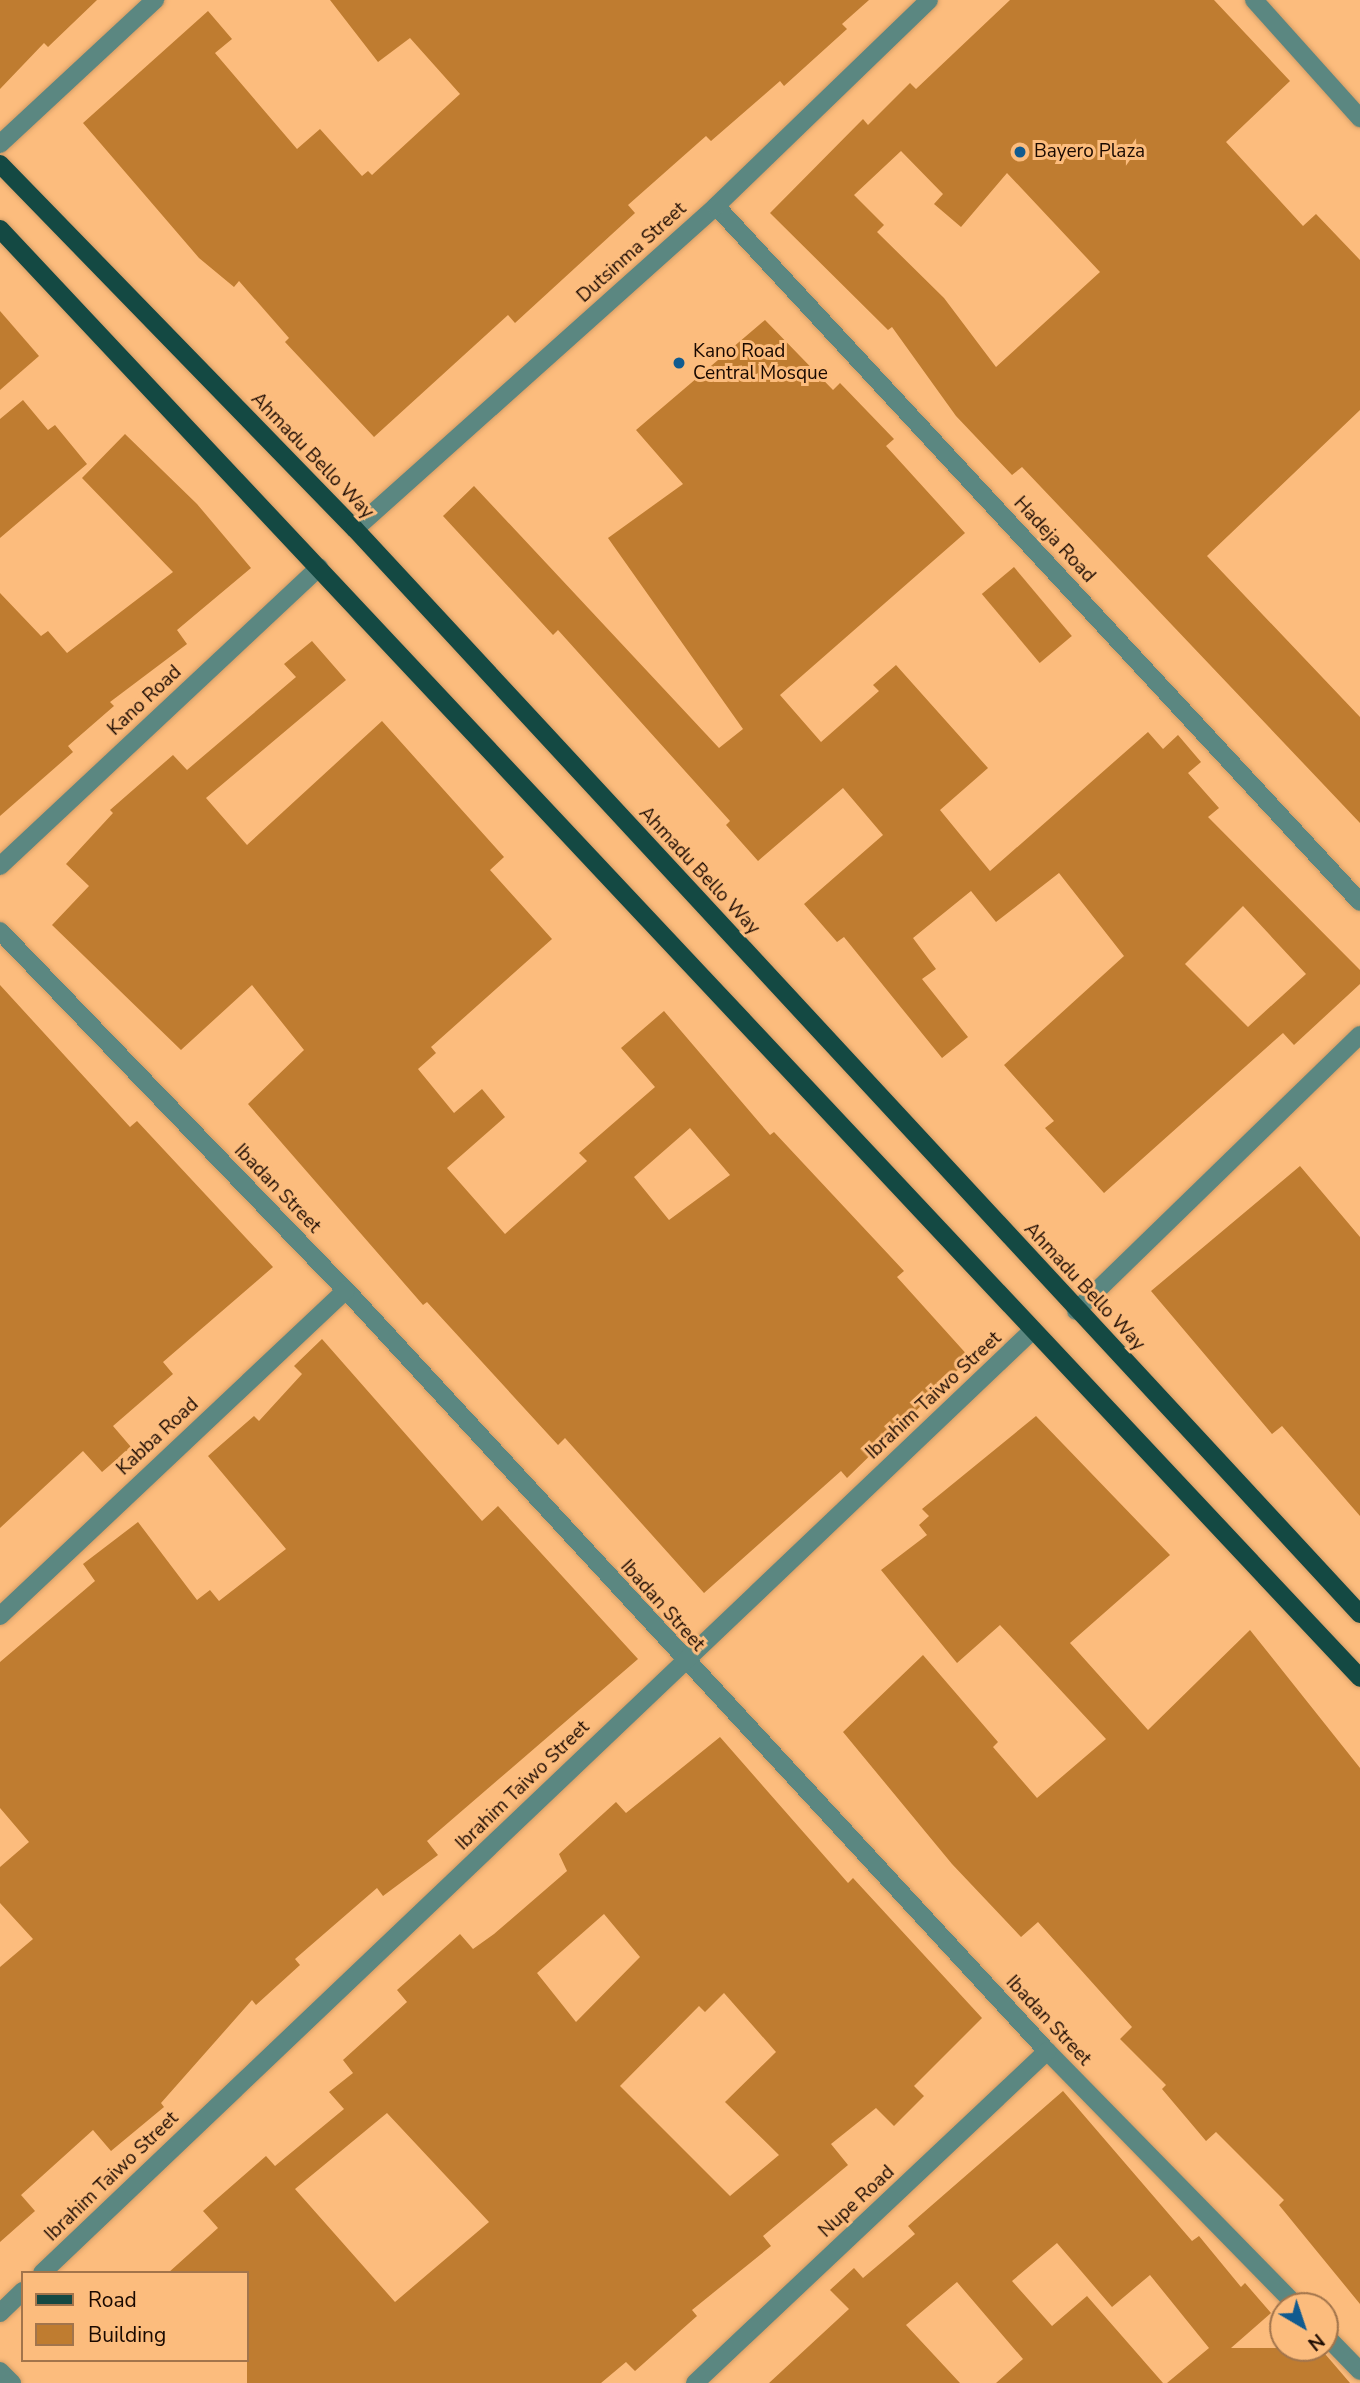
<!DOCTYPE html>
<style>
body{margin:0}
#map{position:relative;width:1360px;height:2383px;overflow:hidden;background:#fcbc7d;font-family:"Nunito Sans",sans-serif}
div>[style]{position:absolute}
.building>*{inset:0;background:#bf7c30;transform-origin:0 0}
.roads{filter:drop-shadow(0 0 2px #d39c66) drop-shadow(0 0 2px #d39c66)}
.minor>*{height:18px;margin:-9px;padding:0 9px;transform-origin:9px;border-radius:9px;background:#5b8781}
.major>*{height:18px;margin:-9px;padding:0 9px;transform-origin:9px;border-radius:9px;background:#144943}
.dots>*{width:19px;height:19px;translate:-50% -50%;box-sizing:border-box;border:4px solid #fcbc7d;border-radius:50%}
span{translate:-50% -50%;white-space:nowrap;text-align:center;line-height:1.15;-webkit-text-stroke:6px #fcbc7d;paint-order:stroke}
.poi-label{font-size:19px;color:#1a0900}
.left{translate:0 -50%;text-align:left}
.street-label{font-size:19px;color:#1a0900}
.legend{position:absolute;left:21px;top:2271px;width:228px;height:91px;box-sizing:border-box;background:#fcbc7d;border:2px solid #a2744b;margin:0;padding:9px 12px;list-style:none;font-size:21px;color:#1a0900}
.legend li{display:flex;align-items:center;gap:14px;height:35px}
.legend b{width:35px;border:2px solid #a2744b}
.north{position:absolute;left:1269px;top:2292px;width:70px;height:70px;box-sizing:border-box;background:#fcbc7d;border:2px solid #a2744b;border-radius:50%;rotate:141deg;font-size:19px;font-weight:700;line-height:28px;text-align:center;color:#1a0900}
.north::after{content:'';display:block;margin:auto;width:24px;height:32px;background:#115b8f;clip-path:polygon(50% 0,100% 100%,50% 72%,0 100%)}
</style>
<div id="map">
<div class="building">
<i style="clip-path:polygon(0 0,97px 0,48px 47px,44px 43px,0 89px)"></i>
<i style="clip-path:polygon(330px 0,869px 0,842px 24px,847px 29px,784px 86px,780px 81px,711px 141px,706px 136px,628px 205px,635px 213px,515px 323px,508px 315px,374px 437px,285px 342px,289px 338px,239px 281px,234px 287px,199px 258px,83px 123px,208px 11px,232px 39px,215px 53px,297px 149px,320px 129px,362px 176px,368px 171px,372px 175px,460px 94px,410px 38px,378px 62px)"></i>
<i style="clip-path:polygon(evenodd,1010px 0,1214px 0,1290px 81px,1226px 142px,1303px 226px,1316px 214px,1360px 260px,1360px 410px,1207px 556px,1360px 717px,1360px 823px,1022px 467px,1012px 475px,956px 416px,892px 327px,888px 330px,770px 213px,863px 119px,868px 125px,910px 83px,916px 89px,1010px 0,901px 151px,943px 194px,934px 204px,961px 227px,1007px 173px,1100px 272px,996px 367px,944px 298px,877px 232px,884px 225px,854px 195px,901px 151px)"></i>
<i style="clip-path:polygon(0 311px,39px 356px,0 390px)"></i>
<i style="clip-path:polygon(evenodd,765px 320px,833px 390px,840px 383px,894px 439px,886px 446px,965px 533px,780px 695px,821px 742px,879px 691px,873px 685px,896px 665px,988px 768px,940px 810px,990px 871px,1148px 732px,1163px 749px,1178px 735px,1201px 762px,1188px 773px,1219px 808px,1208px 817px,1360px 970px,1360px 984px,1294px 1045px,1283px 1033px,1104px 1193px,1045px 1128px,1054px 1121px,1004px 1065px,1124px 956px,1059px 873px,996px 922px,971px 891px,913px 938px,936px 969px,922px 979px,968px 1037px,942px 1058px,844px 937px,837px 942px,804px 904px,883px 835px,843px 788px,758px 861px,726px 825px,730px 821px,558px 630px,553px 635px,443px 516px,474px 486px,719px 748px,743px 729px,608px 538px,683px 484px,636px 430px,765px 320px,1243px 906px,1306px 974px,1248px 1027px,1185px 964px,1243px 906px)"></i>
<i style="clip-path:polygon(23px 400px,48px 430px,55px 425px,87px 464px,0 538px,0 419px)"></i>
<i style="clip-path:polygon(125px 434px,197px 504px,251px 568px,177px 630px,187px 644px,110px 702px,114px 706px,68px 746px,73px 752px,0 816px,0 593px,41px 636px,48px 631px,67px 653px,173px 572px,82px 478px)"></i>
<i style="left:1014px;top:567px;width:90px;height:42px;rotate:50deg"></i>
<i style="clip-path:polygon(evenodd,312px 641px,346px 680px,206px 798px,247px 845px,382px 721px,504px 857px,490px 870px,552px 939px,431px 1047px,436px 1053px,418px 1069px,454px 1113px,482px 1089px,505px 1117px,447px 1168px,505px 1234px,587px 1161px,579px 1153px,655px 1087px,621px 1048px,664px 1011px,770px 1135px,774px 1132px,904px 1271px,897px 1277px,970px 1358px,847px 1478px,841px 1471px,704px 1593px,565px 1438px,558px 1445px,427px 1302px,423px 1305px,248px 1104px,304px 1050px,252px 985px,181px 1050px,52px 925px,89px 886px,66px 864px,113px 813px,110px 810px,173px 755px,187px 770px,296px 677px,284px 664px,312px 641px,690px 1128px,730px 1175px,669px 1220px,634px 1177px,690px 1128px)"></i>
<i style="clip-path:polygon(0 985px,130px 1127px,137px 1121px,273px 1267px,163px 1362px,173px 1374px,113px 1426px,131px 1447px,102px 1472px,83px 1451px,0 1528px)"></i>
<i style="clip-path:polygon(1300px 1166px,1360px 1237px,1360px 1516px,1282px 1426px,1272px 1434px,1151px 1291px)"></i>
<i style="clip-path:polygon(322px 1339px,482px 1521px,498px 1506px,638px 1659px,427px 1841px,438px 1855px,383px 1896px,377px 1888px,295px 1959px,300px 1965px,256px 2005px,252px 2000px,161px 2103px,164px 2107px,111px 2151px,93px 2130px,21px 2195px,35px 2211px,0 2242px,0 1967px,33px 1939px,0 1903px,0 1867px,29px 1842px,0 1808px,0 1662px,95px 1581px,83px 1564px,138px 1522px,197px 1600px,210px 1590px,219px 1601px,286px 1549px,208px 1456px,254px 1416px,259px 1421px,302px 1374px,294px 1366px)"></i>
<i style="clip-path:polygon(1036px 1416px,1170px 1555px,1070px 1643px,1148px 1730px,1250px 1630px,1360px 1768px,1360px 2304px,1279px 2205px,1284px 2200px,1216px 2132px,1206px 2141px,1162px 2089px,1166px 2085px,1120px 2039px,1132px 2027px,1038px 1922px,1021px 1937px,952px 1864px,843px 1732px,923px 1655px,998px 1742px,993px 1747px,1037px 1798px,1106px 1739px,1000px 1625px,957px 1663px,881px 1570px,927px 1535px,919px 1525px,929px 1516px,922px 1509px)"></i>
<i style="clip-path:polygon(evenodd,720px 1737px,848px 1883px,853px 1878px,982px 2018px,914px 2086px,924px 2096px,894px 2126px,876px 2108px,831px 2144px,848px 2165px,763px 2236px,771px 2246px,692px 2310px,697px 2316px,635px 2371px,626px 2362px,601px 2383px,247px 2383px,247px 2273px,168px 2273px,218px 2228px,203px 2211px,266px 2156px,275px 2166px,344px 2109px,329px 2092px,353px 2073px,343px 2060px,407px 2002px,397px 1990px,460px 1934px,473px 1949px,494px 1934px,567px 1871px,559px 1854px,616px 1802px,626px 1813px,720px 1737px,604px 1914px,640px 1957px,576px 2022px,537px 1973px,604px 1914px,720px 1737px,724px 1993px,776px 2052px,725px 2102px,779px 2155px,730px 2196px,620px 2086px,699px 2006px,705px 2012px,724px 1993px,720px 1737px,387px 2113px,489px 2222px,395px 2302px,295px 2189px,387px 2113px)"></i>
<i style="clip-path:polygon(1063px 2091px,1192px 2241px,1199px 2236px,1241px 2287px,1245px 2283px,1271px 2313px,1231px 2348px,1320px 2348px,1350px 2383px,1167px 2383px,1209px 2348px,1150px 2275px,1112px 2307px,1057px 2243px,1012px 2281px,1052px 2326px,1087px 2296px,1163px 2383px,996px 2383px,1023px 2359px,957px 2282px,906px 2325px,960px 2383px,769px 2383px,849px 2309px,830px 2290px,854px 2268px,863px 2278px,915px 2234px,908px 2226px)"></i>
</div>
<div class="roads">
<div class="minor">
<i style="left:1254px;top:0;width:159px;rotate:48.1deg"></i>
<i style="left:0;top:144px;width:212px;rotate:-42.9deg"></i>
<i style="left:716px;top:206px;width:948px;rotate:47.22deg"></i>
<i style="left:355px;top:529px;width:484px;rotate:-41.8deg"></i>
<i style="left:716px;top:206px;width:296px;rotate:-44deg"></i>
<i style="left:0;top:866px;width:437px;rotate:-43.1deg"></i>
<i style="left:0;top:931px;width:499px;rotate:46.1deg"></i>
<i style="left:346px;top:1290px;width:1035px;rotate:47.35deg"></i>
<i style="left:1047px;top:2051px;width:357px;rotate:45.6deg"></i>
<i style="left:1076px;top:1311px;width:396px;rotate:-44.2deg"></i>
<i style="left:0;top:1616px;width:475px;rotate:-43.3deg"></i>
<i style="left:42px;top:2273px;width:1368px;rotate:-43.58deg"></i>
<i style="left:0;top:2313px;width:32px;rotate:-44deg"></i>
<i style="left:1325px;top:2335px;width:50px;rotate:45.8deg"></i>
<i style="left:0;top:2371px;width:17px;rotate:45deg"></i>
<i style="left:695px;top:2383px;width:484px;rotate:-43.3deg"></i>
</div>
<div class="major">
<i style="left:0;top:164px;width:509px;rotate:45.8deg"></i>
<i style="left:355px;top:529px;width:1479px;rotate:47.19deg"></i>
<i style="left:0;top:229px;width:1987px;rotate:46.81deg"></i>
</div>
</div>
<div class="dots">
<i style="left:1020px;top:152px;background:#115b8f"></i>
<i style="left:679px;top:363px;background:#115b8f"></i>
</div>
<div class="poi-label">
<span class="left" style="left:1034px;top:152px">Bayero Plaza</span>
<span class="left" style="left:693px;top:363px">Kano Road<br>Central Mosque</span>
</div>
<div class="street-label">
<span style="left:632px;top:253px;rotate:-42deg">Dutsinma Street</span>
<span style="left:312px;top:456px;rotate:46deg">Ahmadu Bello Way</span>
<span style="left:1054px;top:540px;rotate:47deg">Hadeja Road</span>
<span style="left:145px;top:701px;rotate:-43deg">Kano Road</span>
<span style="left:699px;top:871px;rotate:47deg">Ahmadu Bello Way</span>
<span style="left:277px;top:1189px;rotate:46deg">Ibadan Street</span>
<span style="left:1084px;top:1287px;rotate:47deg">Ahmadu Bello Way</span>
<span style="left:934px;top:1396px;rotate:-43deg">Ibrahim Taiwo Street</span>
<span style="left:158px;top:1437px;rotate:-43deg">Kabba Road</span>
<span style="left:662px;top:1606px;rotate:48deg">Ibadan Street</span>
<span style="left:523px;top:1786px;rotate:-44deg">Ibrahim Taiwo Street</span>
<span style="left:1048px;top:2021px;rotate:47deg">Ibadan Street</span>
<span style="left:112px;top:2177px;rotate:-44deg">Ibrahim Taiwo Street</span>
<span style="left:857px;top:2202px;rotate:-43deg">Nupe Road</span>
</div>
<ul class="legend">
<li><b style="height:9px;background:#144943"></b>Road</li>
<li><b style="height:19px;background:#bf7c30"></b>Building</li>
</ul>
<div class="north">N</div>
</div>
